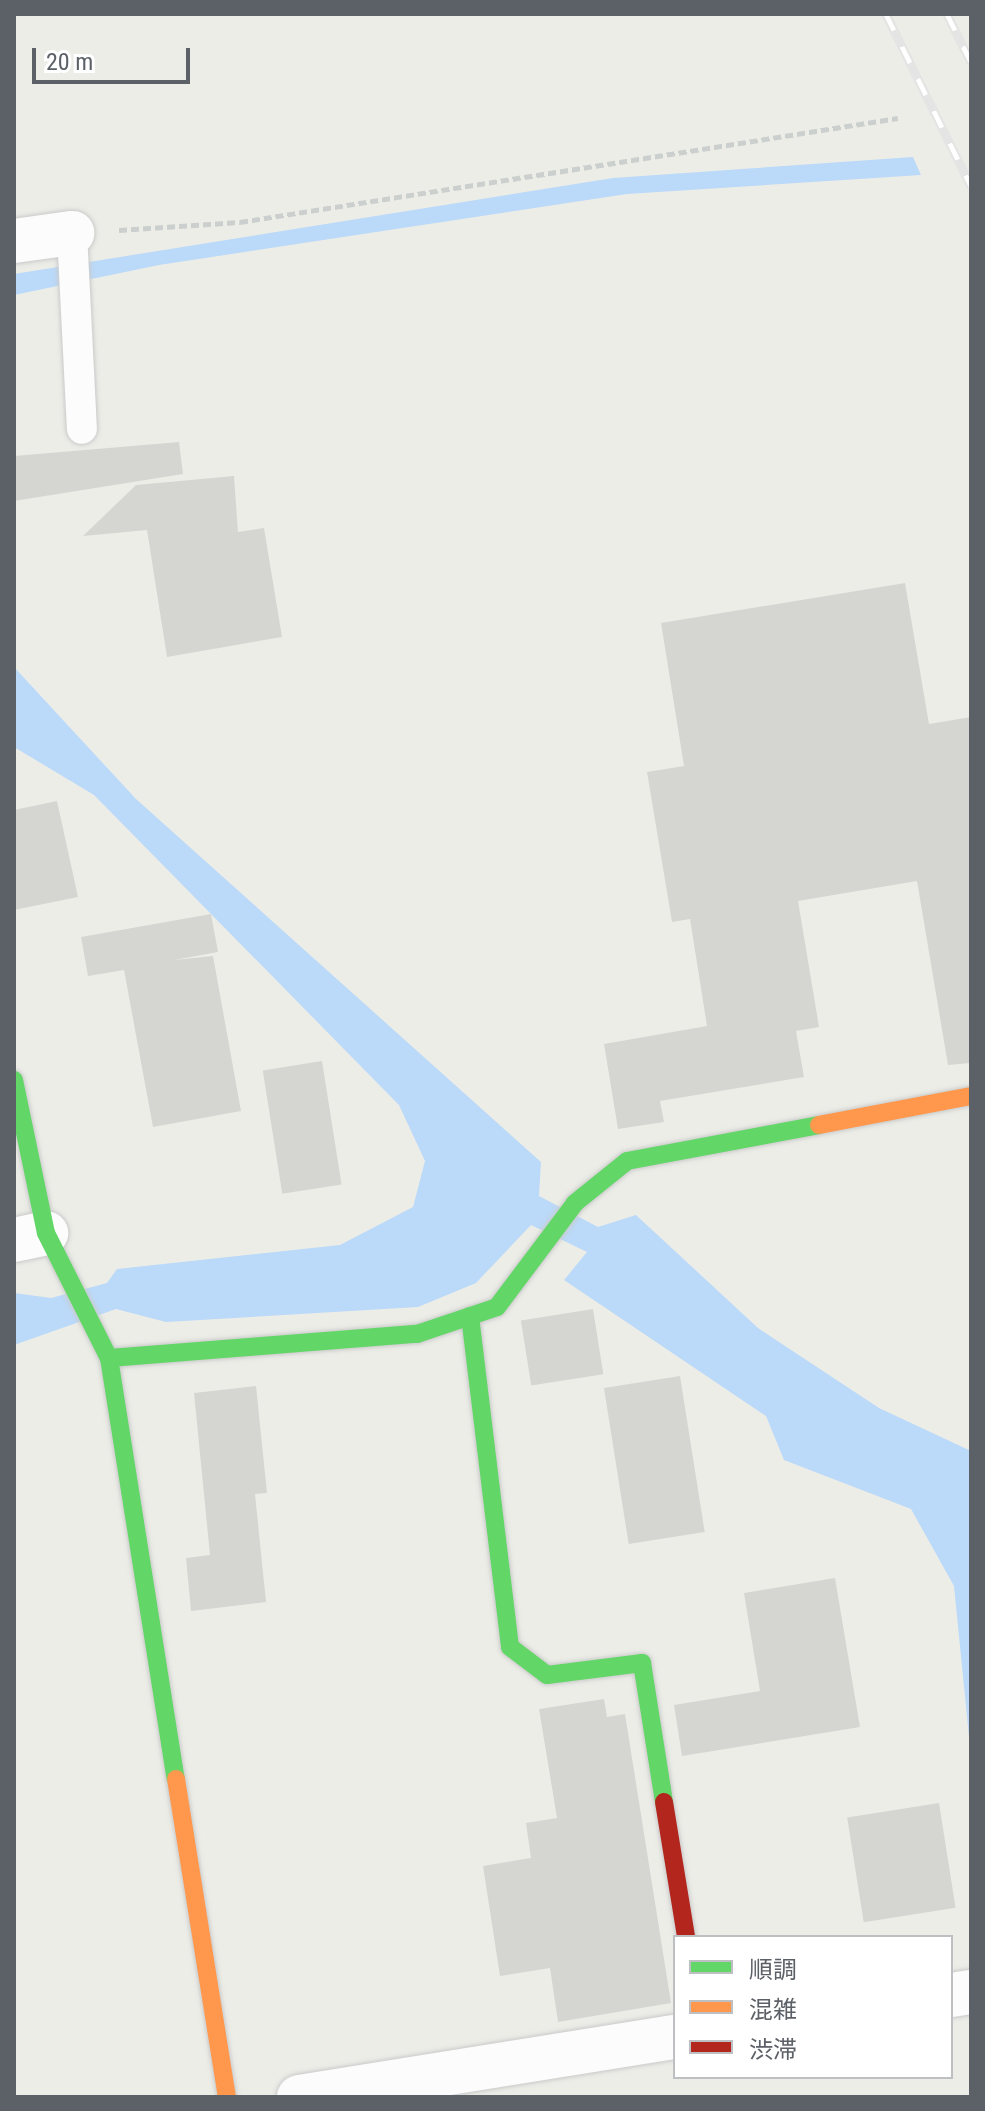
<!DOCTYPE html>
<meta charset="utf-8">
<style>
body{margin:0}
#map{position:relative;width:985px;height:2111px;overflow:hidden;background:#edede8;font-family:"Roboto Condensed","Noto Sans JP",sans-serif}
div>[style]{position:absolute}
.water>*{inset:0;background:#bbd9f8}
.building>*{inset:0;background:#d5d5d2;transform-origin:0 0}
.path>*{height:5px;margin-top:-2.5px;transform-origin:0;background:repeating-linear-gradient(90deg,#cbcfcd 0 8px,transparent 0 12px)}
.roads{filter:drop-shadow(0 0 2px #cacbca) drop-shadow(0 0 2px #cacbca)}
.lane>*{height:30px;margin:-15px;padding:0 15px;transform-origin:15px;border-radius:15px;background:#fcfcfc}
.street>*{height:44px;margin:-22px;padding:0 22px;transform-origin:22px;border-radius:22px;background:#fcfcfc}
.fast>*{height:18px;margin:-9px;padding:0 9px;transform-origin:9px;border-radius:9px;background:#63d668}
.slow>*{height:18px;margin:-9px;padding:0 9px;transform-origin:9px;border-radius:9px;background:#ff974d}
.jam>*{height:18px;margin:-9px;padding:0 9px;transform-origin:9px;border-radius:9px;background:#b3261e}
.rail>*{height:9px;margin-top:-4.5px;transform-origin:0;background:repeating-linear-gradient(90deg,#fff 0 18px,#e4e4e4 0 36px);box-sizing:border-box;border-block:2px solid #e4e4e4}
span{translate:-50% -50%;white-space:nowrap;text-align:center;line-height:1.15;-webkit-text-stroke:8px #fff;paint-order:stroke}
.frame{position:absolute;inset:0;border:16px solid #5c6067;pointer-events:none}
.legend{position:absolute;left:673px;top:1935px;width:280px;height:144px;box-sizing:border-box;background:#fff;border:2px solid #bebfc2;margin:0;padding:10px 14px;list-style:none;font-size:24px;color:#5c6067}
.legend li{display:flex;align-items:center;gap:16px;height:40px}
.legend b{width:40px;border:2px solid #bebfc2}
.scale{position:absolute;left:32px;top:48px;width:158px;height:36px;box-sizing:border-box;border:4px solid #5c6067;border-top:0;padding-left:10px;font-size:24px;line-height:28px;white-space:nowrap;color:#5c6067;-webkit-text-stroke:6px #fff;paint-order:stroke}
</style>
<div id="map">
<div class="water">
<i style="clip-path:polygon(913px 157px,921px 175px,627px 194px,159px 265px,14px 295px,14px 274px,613px 178px)"></i>
<i style="clip-path:polygon(14px 667px,136px 799px,541px 1162px,539px 1196px,598px 1227px,636px 1215px,758px 1328px,879px 1408px,971px 1451px,971px 1757px,954px 1586px,911px 1509px,784px 1460px,766px 1416px,564px 1280px,587px 1252px,531px 1225px,476px 1283px,418px 1307px,166px 1322px,116px 1309px,14px 1345px,14px 1293px,51px 1298px,107px 1283px,117px 1269px,340px 1245px,413px 1207px,425px 1161px,399px 1105px,94px 795px,14px 747px)"></i>
</div>
<div class="building">
<i style="clip-path:polygon(179px 442px,183px 474px,14px 501px,14px 456px)"></i>
<i style="clip-path:polygon(234px 476px,238px 532px,264px 528px,282px 637px,167px 657px,147px 530px,83px 536px,136px 485px)"></i>
<i style="clip-path:polygon(905px 583px,929px 724px,971px 717px,971px 1063px,948px 1065px,917px 881px,798px 901px,819px 1027px,796px 1031px,804px 1077px,660px 1101px,664px 1122px,618px 1129px,604px 1044px,707px 1026px,690px 919px,672px 922px,647px 772px,684px 766px,661px 623px)"></i>
<i style="clip-path:polygon(57px 801px,78px 897px,14px 910px,14px 810px)"></i>
<i style="clip-path:polygon(211px 914px,218px 952px,174px 960px,213px 956px,241px 1111px,153px 1127px,124px 970px,88px 976px,81px 937px)"></i>
<i style="left:322px;top:1061px;width:125px;height:60px;rotate:81deg"></i>
<i style="left:593px;top:1309px;width:66px;height:73px;rotate:81deg"></i>
<i style="left:680px;top:1376px;width:158px;height:77px;rotate:81deg"></i>
<i style="clip-path:polygon(256px 1386px,267px 1493px,255px 1494px,266px 1602px,191px 1611px,186px 1558px,210px 1555px,194px 1393px)"></i>
<i style="clip-path:polygon(835px 1578px,860px 1727px,682px 1756px,674px 1705px,760px 1691px,744px 1593px)"></i>
<i style="clip-path:polygon(604px 1699px,607px 1717px,625px 1714px,671px 2003px,558px 2022px,550px 1968px,500px 1976px,483px 1866px,531px 1858px,526px 1823px,557px 1818px,539px 1709px)"></i>
<i style="left:939px;top:1803px;width:106px;height:93px;rotate:81deg"></i>
</div>
<div class="path">
<i style="left:119px;top:230px;width:121px;rotate:-3.8deg"></i>
<i style="left:240px;top:222px;width:666px;rotate:-8.98deg"></i>
</div>
<div class="roads">
<div class="lane">
<i style="left:72px;top:233px;width:196px;rotate:87.1deg"></i>
</div>
<div class="street">
<i style="left:14px;top:241px;width:59px;rotate:-7.9deg"></i>
<i style="left:14px;top:1240px;width:33px;rotate:-12deg"></i>
<i style="left:951px;top:1995px;width:20px;rotate:-9deg"></i>
<i style="left:299px;top:2097px;width:381px;rotate:-9.1deg"></i>
</div>
<div class="fast">
<i style="left:14px;top:1080px;width:156px;rotate:78.2deg"></i>
<i style="left:46px;top:1233px;width:140px;rotate:63.3deg"></i>
<i style="left:109px;top:1358px;width:426px;rotate:81deg"></i>
<i style="left:470px;top:1316px;width:333px;rotate:83.1deg"></i>
<i style="left:510px;top:1647px;width:46px;rotate:37.1deg"></i>
<i style="left:547px;top:1675px;width:96px;rotate:-7.2deg"></i>
<i style="left:642px;top:1663px;width:141px;rotate:81deg"></i>
<i style="left:109px;top:1358px;width:309px;rotate:-4.5deg"></i>
<i style="left:417px;top:1334px;width:84px;rotate:-18.6deg"></i>
<i style="left:497px;top:1307px;width:130px;rotate:-53.1deg"></i>
<i style="left:575px;top:1203px;width:67px;rotate:-38.9deg"></i>
<i style="left:627px;top:1161px;width:195px;rotate:-10.6deg"></i>
</div>
<div class="slow">
<i style="left:819px;top:1125px;width:155px;rotate:-10.8deg"></i>
<i style="left:176px;top:1779px;width:322px;rotate:80.9deg"></i>
</div>
<div class="jam">
<i style="left:664px;top:1802px;width:137px;rotate:80.7deg"></i>
</div>
</div>
<div class="rail">
<i style="left:886px;top:14px;width:192px;rotate:63.7deg"></i>
<i style="left:947px;top:14px;width:54px;rotate:63.4deg"></i>
</div>
<div class="frame"></div>
<ul class="legend">
<li><b style="height:10px;background:#63d668"></b>順調</li>
<li><b style="height:10px;background:#ff974d"></b>混雑</li>
<li><b style="height:10px;background:#b3261e"></b>渋滞</li>
</ul>
<div class="scale">20 m</div>
</div>
